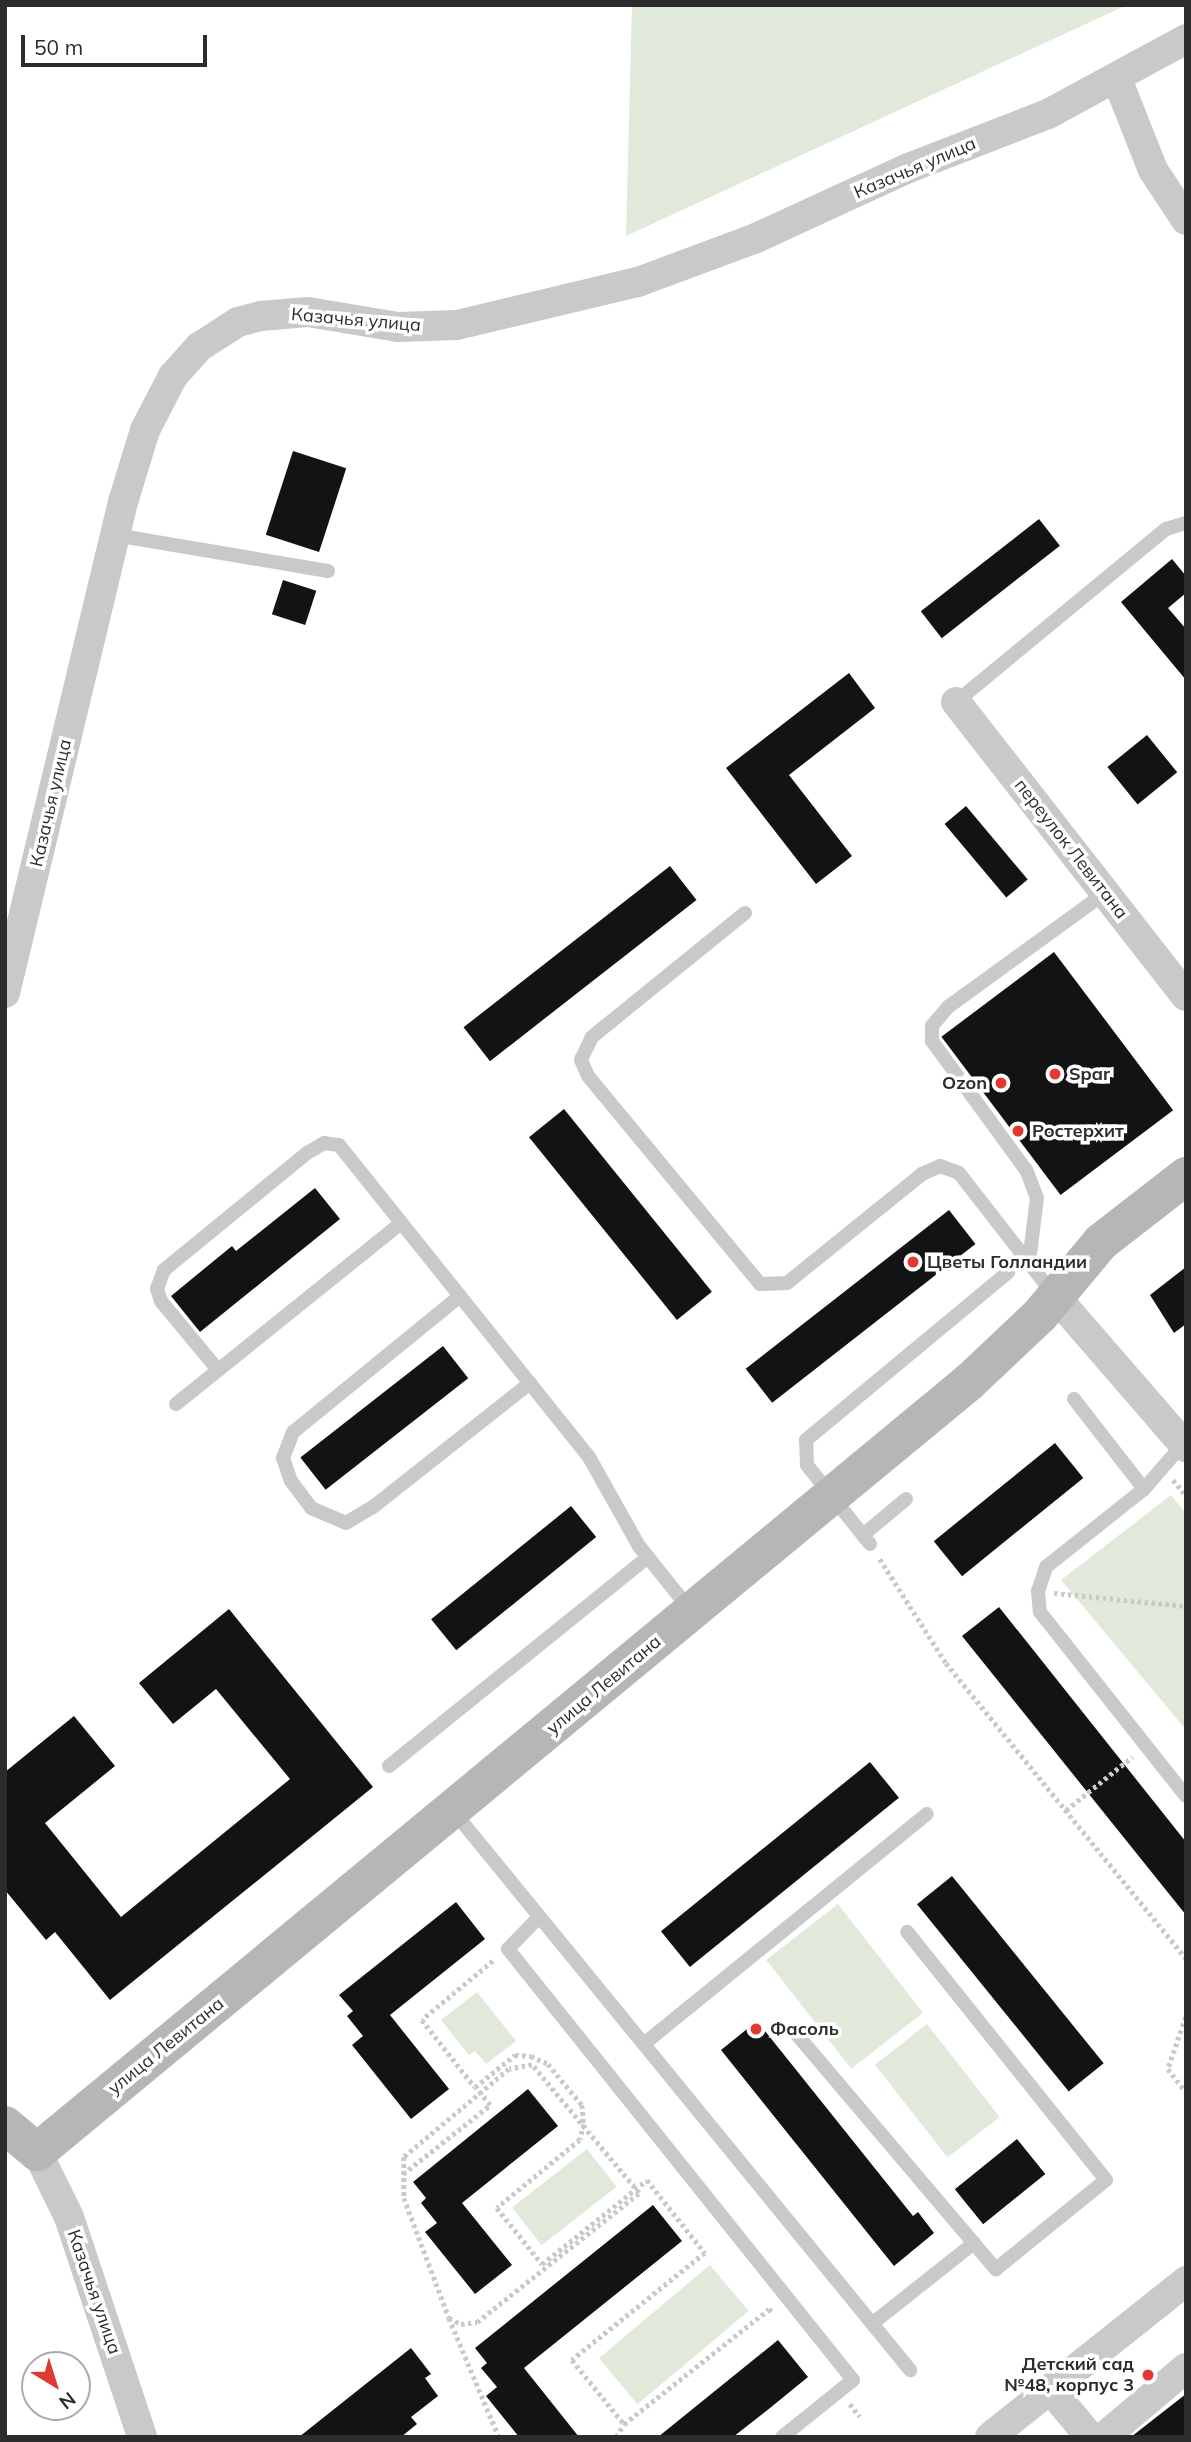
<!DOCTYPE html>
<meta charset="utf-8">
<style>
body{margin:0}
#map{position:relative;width:1191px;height:2442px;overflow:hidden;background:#fff;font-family:Mulish,sans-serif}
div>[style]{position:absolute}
.green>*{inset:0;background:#e1eada;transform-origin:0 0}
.building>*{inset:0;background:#131313;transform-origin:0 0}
.path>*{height:4.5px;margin-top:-2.25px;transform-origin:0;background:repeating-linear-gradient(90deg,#c9c9c9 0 3.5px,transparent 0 7px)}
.lane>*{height:14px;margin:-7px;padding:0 7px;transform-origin:7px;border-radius:7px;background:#c9c9c9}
.street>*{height:30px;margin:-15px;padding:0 15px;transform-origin:15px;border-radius:15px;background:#c9c9c9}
.secondary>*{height:38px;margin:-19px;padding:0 19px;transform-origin:19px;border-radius:19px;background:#b6b6b6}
.dots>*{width:19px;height:19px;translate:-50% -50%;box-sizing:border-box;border:4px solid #fff;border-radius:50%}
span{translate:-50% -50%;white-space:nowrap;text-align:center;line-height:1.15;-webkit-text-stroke:7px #fff;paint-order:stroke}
.street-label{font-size:18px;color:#2c2c2c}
.poi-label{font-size:18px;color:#2c2c2c;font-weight:700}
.left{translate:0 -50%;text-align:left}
.right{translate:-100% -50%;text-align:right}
.frame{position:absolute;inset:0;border:7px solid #2c2c2c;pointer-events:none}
.north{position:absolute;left:21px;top:2351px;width:70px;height:70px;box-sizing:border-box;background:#fff;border:2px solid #ababab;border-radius:50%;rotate:142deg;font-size:19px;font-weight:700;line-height:28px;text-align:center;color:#2c2c2c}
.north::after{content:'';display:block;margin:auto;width:24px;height:32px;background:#e13831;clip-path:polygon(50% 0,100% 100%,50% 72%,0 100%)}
.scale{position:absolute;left:21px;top:35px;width:186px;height:32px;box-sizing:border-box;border:4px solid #2c2c2c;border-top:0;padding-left:9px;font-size:21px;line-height:24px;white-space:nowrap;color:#2c2c2c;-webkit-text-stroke:5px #fff;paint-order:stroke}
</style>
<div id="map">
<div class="green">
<i style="clip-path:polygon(632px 5px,1127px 5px,626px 236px)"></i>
<i style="clip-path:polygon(1171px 1495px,1186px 1513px,1186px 1730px,1061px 1580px)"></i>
<i style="left:838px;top:1904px;width:138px;height:91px;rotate:52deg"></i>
<i style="clip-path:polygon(477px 1992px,516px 2041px,486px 2064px,475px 2051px,469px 2055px,441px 2020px)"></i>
<i style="left:927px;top:2024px;width:118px;height:66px;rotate:52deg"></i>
<i style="left:587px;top:2149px;width:48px;height:95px;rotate:52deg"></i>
<i style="left:710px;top:2265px;width:60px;height:145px;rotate:50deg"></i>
</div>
<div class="building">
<i style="left:293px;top:451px;width:56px;height:88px;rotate:18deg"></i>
<i style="left:1039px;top:519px;width:34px;height:150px;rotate:52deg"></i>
<i style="clip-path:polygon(1172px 559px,1186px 576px,1186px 593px,1168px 608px,1186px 629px,1186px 680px,1121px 602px)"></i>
<i style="left:283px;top:580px;width:35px;height:36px;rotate:18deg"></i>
<i style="clip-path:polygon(849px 673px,875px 708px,789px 775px,852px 856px,816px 884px,726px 768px)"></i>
<i style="left:1147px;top:735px;width:48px;height:51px;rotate:51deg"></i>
<i style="left:966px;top:806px;width:96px;height:28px;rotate:50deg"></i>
<i style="left:670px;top:866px;width:43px;height:262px;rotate:52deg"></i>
<i style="left:1054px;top:952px;width:198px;height:141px;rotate:53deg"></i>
<i style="left:564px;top:1109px;width:235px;height:45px;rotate:51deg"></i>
<i style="clip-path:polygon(315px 1188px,340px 1219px,200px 1332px,171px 1296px,232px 1246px,236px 1251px)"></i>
<i style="left:949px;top:1210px;width:43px;height:258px;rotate:52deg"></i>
<i style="clip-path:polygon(1186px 1267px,1186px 1324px,1174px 1333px,1150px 1295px)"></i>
<i style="left:443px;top:1346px;width:41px;height:181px;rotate:52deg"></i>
<i style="left:1055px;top:1443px;width:45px;height:156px;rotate:51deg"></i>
<i style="left:571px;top:1506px;width:40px;height:180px;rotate:51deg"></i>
<i style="clip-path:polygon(999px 1607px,1186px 1842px,1186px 1915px,962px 1636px)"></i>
<i style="clip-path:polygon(229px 1609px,373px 1787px,110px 2000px,55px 1932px,46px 1940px,5px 1890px,5px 1772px,74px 1716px,115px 1766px,45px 1823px,121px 1917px,290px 1779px,216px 1689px,173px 1724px,139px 1683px)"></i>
<i style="left:870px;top:1762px;width:46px;height:269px;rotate:51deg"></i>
<i style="left:952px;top:1876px;width:241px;height:45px;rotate:51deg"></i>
<i style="clip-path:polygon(456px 1902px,485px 1939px,390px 2015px,449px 2089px,411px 2119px,352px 2045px,363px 2036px,347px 2016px,353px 2011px,339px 1995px)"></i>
<i style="clip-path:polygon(757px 2021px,913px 2216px,918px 2212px,934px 2233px,894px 2266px,721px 2050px)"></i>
<i style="clip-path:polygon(528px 2089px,558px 2126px,462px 2203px,512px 2265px,475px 2294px,425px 2232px,437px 2223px,421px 2203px,426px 2198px,413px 2182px)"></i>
<i style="left:1017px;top:2139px;width:45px;height:80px;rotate:51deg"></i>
<i style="clip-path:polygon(653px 2205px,682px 2241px,524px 2368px,579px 2437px,519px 2437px,486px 2396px,497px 2387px,481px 2368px,487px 2363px,475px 2348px)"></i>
<i style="clip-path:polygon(778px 2340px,808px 2377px,770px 2408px,733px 2437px,658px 2437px)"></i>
<i style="clip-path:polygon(411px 2348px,431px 2374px,425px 2378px,438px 2396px,411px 2417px,417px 2424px,401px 2437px,299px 2437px)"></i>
<i style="clip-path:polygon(1186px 2394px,1186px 2437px,1131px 2437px,1136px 2433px)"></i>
</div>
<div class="path">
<i style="left:1173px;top:1480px;width:20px;rotate:49deg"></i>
<i style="left:880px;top:1559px;width:123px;rotate:57.6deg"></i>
<i style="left:946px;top:1663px;width:380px;rotate:50.9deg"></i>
<i style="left:1054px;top:1593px;width:133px;rotate:5.6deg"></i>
<i style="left:1066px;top:1810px;width:85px;rotate:-38.8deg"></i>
<i style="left:493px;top:1961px;width:92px;rotate:140.3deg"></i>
<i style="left:422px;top:2020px;width:85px;rotate:51.7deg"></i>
<i style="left:475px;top:2087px;width:51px;rotate:-38.7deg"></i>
<i style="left:515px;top:2055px;width:16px;rotate:4deg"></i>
<i style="left:531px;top:2056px;width:19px;rotate:25deg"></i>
<i style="left:548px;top:2064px;width:53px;rotate:50.3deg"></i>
<i style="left:582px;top:2105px;width:19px;rotate:84deg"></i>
<i style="left:584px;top:2124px;width:16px;rotate:104deg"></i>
<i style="left:580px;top:2140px;width:107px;rotate:140.7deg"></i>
<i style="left:497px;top:2208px;width:72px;rotate:51.2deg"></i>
<i style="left:542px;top:2264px;width:134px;rotate:-38.7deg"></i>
<i style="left:647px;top:2180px;width:93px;rotate:51.5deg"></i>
<i style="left:705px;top:2253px;width:171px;rotate:141.2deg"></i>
<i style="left:572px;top:2360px;width:82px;rotate:50.9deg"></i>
<i style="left:624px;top:2424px;width:185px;rotate:-38.4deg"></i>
<i style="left:769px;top:2309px;width:4px;rotate:34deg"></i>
<i style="left:1186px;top:2017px;width:55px;rotate:109.1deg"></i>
<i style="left:1168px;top:2069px;width:29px;rotate:52deg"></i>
<i style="left:403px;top:2174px;width:111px;rotate:-38.4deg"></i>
<i style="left:490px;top:2105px;width:23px;rotate:-130deg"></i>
<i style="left:449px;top:2318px;width:13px;rotate:27deg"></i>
<i style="left:461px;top:2324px;width:16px;rotate:-7deg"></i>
<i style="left:477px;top:2322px;width:207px;rotate:-38.5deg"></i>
<i style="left:639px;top:2193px;width:167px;rotate:-129.9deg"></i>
<i style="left:532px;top:2065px;width:23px;rotate:170deg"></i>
<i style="left:509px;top:2069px;width:137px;rotate:140deg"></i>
<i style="left:404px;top:2157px;width:41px;rotate:90deg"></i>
<i style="left:404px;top:2198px;width:128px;rotate:69.4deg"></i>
<i style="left:449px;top:2318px;width:129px;rotate:67.2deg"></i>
<i style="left:850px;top:2404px;width:16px;rotate:52deg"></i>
<i style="left:616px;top:2437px;width:15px;rotate:-58deg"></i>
</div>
<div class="lane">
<i style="left:115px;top:535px;width:216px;rotate:9.6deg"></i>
<i style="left:956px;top:702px;width:272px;rotate:-39.5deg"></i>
<i style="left:1166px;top:529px;width:21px;rotate:-17deg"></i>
<i style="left:745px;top:913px;width:197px;rotate:141deg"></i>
<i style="left:592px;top:1037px;width:25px;rotate:116deg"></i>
<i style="left:581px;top:1060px;width:17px;rotate:66deg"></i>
<i style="left:588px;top:1076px;width:270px;rotate:50.4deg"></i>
<i style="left:760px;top:1284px;width:27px;rotate:-2deg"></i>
<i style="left:787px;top:1283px;width:174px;rotate:-38.9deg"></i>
<i style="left:922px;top:1174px;width:20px;rotate:-24deg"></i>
<i style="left:940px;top:1166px;width:20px;rotate:20deg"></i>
<i style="left:959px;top:1173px;width:155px;rotate:52.1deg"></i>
<i style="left:1029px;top:1262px;width:64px;rotate:-82.9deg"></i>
<i style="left:1037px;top:1198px;width:30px;rotate:-111deg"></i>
<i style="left:1026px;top:1170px;width:160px;rotate:-126.1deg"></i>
<i style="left:932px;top:1041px;width:15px;rotate:-90deg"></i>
<i style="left:932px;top:1026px;width:25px;rotate:-50deg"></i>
<i style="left:948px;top:1007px;width:194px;rotate:-36deg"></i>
<i style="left:460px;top:1296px;width:215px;rotate:140.8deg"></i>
<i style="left:293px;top:1432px;width:28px;rotate:111deg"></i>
<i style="left:283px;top:1458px;width:24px;rotate:71deg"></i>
<i style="left:291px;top:1481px;width:34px;rotate:53deg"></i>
<i style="left:311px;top:1508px;width:38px;rotate:23deg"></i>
<i style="left:346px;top:1523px;width:31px;rotate:-31deg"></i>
<i style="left:373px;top:1507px;width:200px;rotate:-38.3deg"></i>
<i style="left:218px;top:1370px;width:89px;rotate:-129.6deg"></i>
<i style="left:161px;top:1301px;width:13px;rotate:-108deg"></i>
<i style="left:157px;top:1289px;width:20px;rotate:-70deg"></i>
<i style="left:164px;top:1270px;width:185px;rotate:-39.3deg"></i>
<i style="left:307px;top:1153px;width:20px;rotate:-30deg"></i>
<i style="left:324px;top:1143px;width:15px;rotate:8deg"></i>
<i style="left:339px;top:1145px;width:400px;rotate:51.3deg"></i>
<i style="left:589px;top:1457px;width:102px;rotate:60.7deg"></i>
<i style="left:639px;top:1546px;width:83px;rotate:51.3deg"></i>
<i style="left:1074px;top:1399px;width:114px;rotate:52.1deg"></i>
<i style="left:176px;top:1404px;width:289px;rotate:-38.8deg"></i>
<i style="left:1183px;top:1444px;width:60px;rotate:130.9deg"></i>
<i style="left:1144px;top:1489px;width:125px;rotate:141.5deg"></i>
<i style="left:1046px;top:1567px;width:25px;rotate:108deg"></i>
<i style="left:1038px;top:1591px;width:21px;rotate:85deg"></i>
<i style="left:1040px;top:1612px;width:235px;rotate:51.6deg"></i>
<i style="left:863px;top:1535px;width:56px;rotate:-39.9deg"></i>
<i style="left:870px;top:1544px;width:101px;rotate:-128.6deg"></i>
<i style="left:807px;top:1465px;width:25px;rotate:-92deg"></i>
<i style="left:806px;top:1440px;width:263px;rotate:-39.7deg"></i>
<i style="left:389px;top:1766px;width:333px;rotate:-38.9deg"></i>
<i style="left:454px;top:1812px;width:721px;rotate:50.74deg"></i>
<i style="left:538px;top:1918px;width:43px;rotate:134.1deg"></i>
<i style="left:508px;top:1949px;width:552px;rotate:51.32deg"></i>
<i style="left:853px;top:2380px;width:91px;rotate:141.2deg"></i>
<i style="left:793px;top:2030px;width:314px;rotate:49.7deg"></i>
<i style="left:996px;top:2269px;width:141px;rotate:-39deg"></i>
<i style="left:1106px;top:2180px;width:318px;rotate:-128.7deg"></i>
<i style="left:645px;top:2043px;width:363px;rotate:-39.1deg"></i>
<i style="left:873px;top:2323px;width:129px;rotate:-38.4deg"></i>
</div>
<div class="street">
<i style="left:1117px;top:79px;width:98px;rotate:68.4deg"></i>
<i style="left:1153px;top:170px;width:60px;rotate:56.6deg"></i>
<i style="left:956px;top:702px;width:373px;rotate:52deg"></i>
<i style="left:5px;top:993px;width:505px;rotate:-76.49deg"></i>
<i style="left:123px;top:502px;width:75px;rotate:-73deg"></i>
<i style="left:145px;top:430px;width:61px;rotate:-62.6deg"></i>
<i style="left:173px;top:376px;width:39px;rotate:-48deg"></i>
<i style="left:199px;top:347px;width:46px;rotate:-32.7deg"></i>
<i style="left:238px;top:322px;width:24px;rotate:-15deg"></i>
<i style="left:261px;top:316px;width:47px;rotate:-4.9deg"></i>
<i style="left:308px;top:312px;width:91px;rotate:9.5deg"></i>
<i style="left:398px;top:327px;width:59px;rotate:-1.9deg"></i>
<i style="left:457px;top:325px;width:186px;rotate:-13.4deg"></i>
<i style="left:638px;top:282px;width:126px;rotate:-20.4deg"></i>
<i style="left:756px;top:238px;width:165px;rotate:-24.7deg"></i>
<i style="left:906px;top:169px;width:152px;rotate:-21.2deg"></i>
<i style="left:1048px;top:114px;width:157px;rotate:-28.5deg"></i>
<i style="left:1055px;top:1296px;width:200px;rotate:49.1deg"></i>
<i style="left:37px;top:2152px;width:72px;rotate:63.8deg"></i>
<i style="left:69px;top:2217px;width:232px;rotate:71.6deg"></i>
<i style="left:1050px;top:2389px;width:62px;rotate:50.2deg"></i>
<i style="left:990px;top:2437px;width:251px;rotate:-38.5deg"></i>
<i style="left:1104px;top:2437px;width:107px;rotate:-40.1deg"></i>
</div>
<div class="secondary">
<i style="left:5px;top:2125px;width:42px;rotate:40.2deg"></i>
<i style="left:37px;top:2152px;width:1209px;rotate:-39.56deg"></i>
<i style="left:969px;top:1382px;width:98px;rotate:-43.3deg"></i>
<i style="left:1040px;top:1315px;width:95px;rotate:-50.1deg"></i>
<i style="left:1101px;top:1242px;width:108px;rotate:-37.8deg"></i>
</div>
<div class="dots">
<i style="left:1055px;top:1074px;background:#e13831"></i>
<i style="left:1001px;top:1083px;background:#e13831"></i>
<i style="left:1018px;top:1131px;background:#e13831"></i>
<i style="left:913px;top:1262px;background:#e13831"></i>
<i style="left:756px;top:2029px;background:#e13831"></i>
<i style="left:1148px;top:2375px;background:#e13831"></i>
</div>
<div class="street-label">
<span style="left:915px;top:168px;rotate:-23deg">Казачья улица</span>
<span style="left:356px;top:320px;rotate:5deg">Казачья улица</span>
<span style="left:51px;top:803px;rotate:-77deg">Казачья улица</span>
<span style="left:1071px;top:849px;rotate:52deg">переулок Левитана</span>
<span style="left:604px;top:1685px;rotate:-40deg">улица Левитана</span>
<span style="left:166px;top:2046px;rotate:-39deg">улица Левитана</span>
<span style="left:94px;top:2292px;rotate:71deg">Казачья улица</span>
</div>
<div class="poi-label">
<span class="left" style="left:1069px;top:1074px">Spar</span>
<span class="right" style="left:987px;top:1083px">Ozon</span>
<span class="left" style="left:1032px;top:1131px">Ростерхит</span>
<span class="left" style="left:927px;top:1262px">Цветы Голландии</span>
<span class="left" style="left:770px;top:2029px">Фасоль</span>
<span class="right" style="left:1134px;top:2375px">Детский сад<br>№48, корпус 3</span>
</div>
<div class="frame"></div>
<div class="north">N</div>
<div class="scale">50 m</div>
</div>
